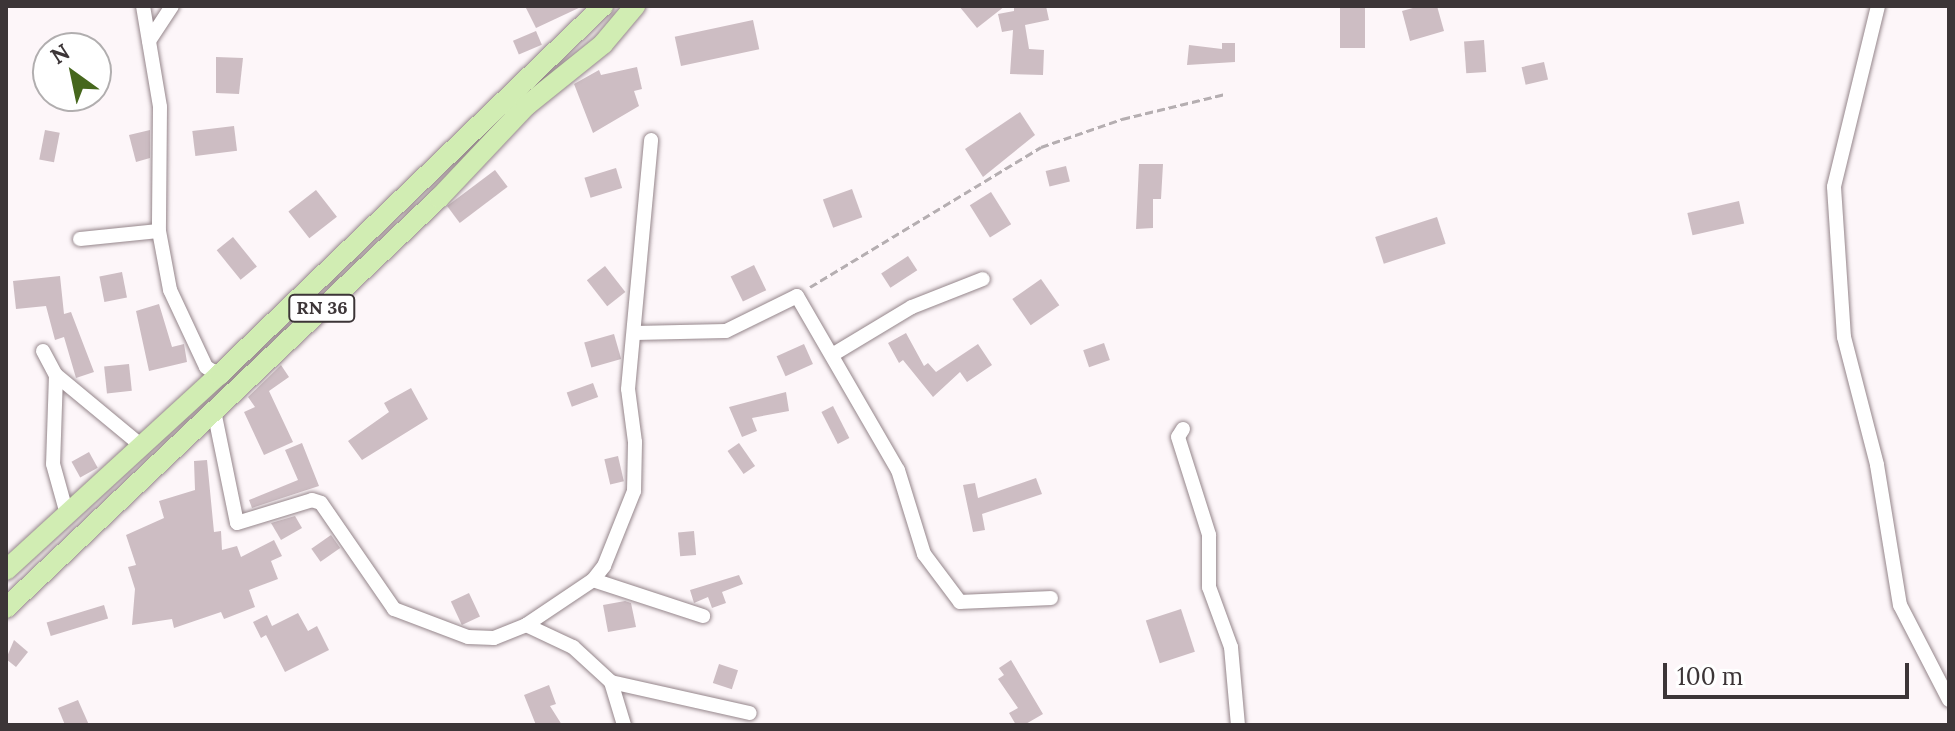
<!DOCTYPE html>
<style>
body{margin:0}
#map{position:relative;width:1955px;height:731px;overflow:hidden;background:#fdf6f9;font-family:Lora,serif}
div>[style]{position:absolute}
.building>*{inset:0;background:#cdbdc3;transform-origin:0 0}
.path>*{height:3px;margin-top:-1.5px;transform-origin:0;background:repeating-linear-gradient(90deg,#b5aeb1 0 8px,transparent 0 12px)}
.roads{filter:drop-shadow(0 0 2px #95868b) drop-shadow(0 0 2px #95868b)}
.minor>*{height:14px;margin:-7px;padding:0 7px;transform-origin:7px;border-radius:7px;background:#fff}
.primary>*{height:20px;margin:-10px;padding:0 10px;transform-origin:10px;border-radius:10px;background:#d1edb3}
span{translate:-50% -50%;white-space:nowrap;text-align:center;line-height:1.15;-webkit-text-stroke:6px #fff;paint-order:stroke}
.shield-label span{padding:2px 6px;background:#fff;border:2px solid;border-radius:6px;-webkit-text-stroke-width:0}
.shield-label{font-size:18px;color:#3c3537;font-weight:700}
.frame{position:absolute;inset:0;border:8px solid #3c3537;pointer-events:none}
.north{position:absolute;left:32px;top:32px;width:80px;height:80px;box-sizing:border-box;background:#fff;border:2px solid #b1aeaf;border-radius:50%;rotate:327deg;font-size:22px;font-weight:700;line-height:32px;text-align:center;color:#3c3537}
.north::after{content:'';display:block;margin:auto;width:28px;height:36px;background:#46671d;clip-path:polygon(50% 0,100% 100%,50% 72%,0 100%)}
.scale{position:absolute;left:1663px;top:663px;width:246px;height:36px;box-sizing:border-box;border:4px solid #3c3537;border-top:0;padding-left:10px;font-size:24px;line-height:28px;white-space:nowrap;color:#3c3537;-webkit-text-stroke:6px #fff;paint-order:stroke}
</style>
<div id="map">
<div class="building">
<i style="clip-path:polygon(525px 6px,583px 6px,536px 28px)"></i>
<i style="clip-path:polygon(959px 6px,1005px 6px,977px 28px)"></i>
<i style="clip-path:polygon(1014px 6px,1046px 6px,1049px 20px,1025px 25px,1029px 49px,1044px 50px,1043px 75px,1010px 74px,1013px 30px,1002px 32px,998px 14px,1014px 11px)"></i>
<i style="left:1340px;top:6px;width:25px;height:42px"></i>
<i style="clip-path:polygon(1420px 6px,1437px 6px,1444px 31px,1410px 41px,1402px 11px)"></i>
<i style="left:753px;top:20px;width:30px;height:80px;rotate:78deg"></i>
<i style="left:536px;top:31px;width:15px;height:25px;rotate:67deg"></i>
<i style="left:1484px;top:40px;width:32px;height:20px;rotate:86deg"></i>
<i style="clip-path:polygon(1222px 43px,1235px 43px,1235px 62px,1187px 65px,1189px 45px,1222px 49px)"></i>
<i style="clip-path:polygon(216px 57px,243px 58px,239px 94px,216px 93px)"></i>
<i style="left:1544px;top:62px;width:18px;height:23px;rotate:77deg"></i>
<i style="clip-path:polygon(637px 67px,642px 89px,634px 91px,639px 106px,593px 133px,574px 84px,599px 70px,601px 75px)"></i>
<i style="clip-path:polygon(1020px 112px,1035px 135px,983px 177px,965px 149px)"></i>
<i style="left:234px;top:126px;width:25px;height:42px;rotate:83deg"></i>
<i style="left:45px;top:130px;width:15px;height:30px;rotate:11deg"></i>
<i style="clip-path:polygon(150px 130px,150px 158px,136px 162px,129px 135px)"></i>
<i style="clip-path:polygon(1139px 164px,1163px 164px,1161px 199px,1153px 199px,1153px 228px,1136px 229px)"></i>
<i style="left:1066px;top:166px;width:16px;height:21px;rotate:76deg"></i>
<i style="left:616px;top:168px;width:21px;height:33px;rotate:73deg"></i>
<i style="left:495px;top:170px;width:21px;height:60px;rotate:53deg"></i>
<i style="left:852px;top:189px;width:30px;height:31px;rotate:70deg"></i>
<i style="left:316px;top:190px;width:34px;height:35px;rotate:52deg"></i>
<i style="left:991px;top:192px;width:38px;height:25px;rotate:58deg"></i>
<i style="left:1739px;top:201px;width:23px;height:53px;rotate:77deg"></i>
<i style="left:1437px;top:217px;width:28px;height:65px;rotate:72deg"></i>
<i style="left:233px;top:237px;width:38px;height:21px;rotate:51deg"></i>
<i style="left:908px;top:256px;width:17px;height:32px;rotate:57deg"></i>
<i style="left:754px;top:265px;width:28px;height:26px;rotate:64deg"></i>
<i style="left:605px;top:266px;width:33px;height:23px;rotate:52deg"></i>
<i style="left:122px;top:272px;width:26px;height:23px;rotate:79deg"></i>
<i style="clip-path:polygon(60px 276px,64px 314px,71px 312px,94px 372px,76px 378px,64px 337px,55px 340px,46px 306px,16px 309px,13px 281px)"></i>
<i style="left:1041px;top:279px;width:32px;height:35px;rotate:55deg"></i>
<i style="clip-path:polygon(159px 304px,172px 347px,184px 344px,187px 362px,149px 371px,136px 311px)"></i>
<i style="clip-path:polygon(906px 333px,924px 366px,928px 363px,936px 372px,978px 344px,992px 365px,967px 382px,960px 372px,933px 397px,903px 360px,899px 363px,888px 343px)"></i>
<i style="left:614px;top:334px;width:26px;height:31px;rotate:74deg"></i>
<i style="left:1104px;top:343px;width:18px;height:22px;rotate:71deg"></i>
<i style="left:804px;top:344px;width:22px;height:30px;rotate:66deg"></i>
<i style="left:129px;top:364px;width:27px;height:25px;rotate:84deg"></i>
<i style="clip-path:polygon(281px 365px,289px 377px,269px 391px,293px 442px,264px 455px,244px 412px,255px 407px,248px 397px)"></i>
<i style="left:593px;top:383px;width:15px;height:28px;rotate:70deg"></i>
<i style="clip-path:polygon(411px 388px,428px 419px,362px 460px,348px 441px,389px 412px,384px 403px)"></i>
<i style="clip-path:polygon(786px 392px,789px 411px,752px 418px,757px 431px,742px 437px,729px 407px)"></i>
<i style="left:833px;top:406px;width:36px;height:13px;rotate:63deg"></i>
<i style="clip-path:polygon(302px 443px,319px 486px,252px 508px,249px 500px,298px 480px,285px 450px)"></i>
<i style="left:739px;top:443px;width:28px;height:14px;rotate:55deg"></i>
<i style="left:89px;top:452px;width:18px;height:20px;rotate:61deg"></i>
<i style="left:618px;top:456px;width:26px;height:14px;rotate:77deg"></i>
<i style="clip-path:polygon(207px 460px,214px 532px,221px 531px,222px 550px,237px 546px,241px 557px,274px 540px,282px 556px,271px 561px,278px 579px,249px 590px,255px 607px,224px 619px,221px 612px,174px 628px,172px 619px,132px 625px,135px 589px,128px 567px,136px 565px,126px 535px,164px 518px,159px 501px,195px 490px,194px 461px)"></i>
<i style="clip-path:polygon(1036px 478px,1042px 494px,982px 514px,985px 530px,973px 532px,963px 485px,975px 483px,978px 498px)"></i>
<i style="clip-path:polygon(295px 516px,302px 528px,281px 540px,271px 523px)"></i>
<i style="left:694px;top:531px;width:24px;height:16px;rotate:85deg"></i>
<i style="left:331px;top:535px;width:16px;height:24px;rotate:55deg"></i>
<i style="clip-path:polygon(739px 575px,743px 584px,722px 592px,726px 603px,712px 608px,708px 597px,694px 603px,690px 590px)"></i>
<i style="left:469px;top:593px;width:26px;height:20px;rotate:65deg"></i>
<i style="clip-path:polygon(625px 601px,631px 603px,636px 627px,608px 632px,603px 605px)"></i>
<i style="left:104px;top:605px;width:14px;height:60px;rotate:73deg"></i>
<i style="left:1181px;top:609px;width:45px;height:37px;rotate:72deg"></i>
<i style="clip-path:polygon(298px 613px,308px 631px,317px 626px,329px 650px,285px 672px,266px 635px,261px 638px,253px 622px,267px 615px,272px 626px)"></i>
<i style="clip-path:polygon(14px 640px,28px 652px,16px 667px,6px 659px)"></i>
<i style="clip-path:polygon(1011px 660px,1043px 714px,1024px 725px,1016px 725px,1009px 713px,1018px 708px,998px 679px,1004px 675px,999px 668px)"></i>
<i style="left:719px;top:664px;width:20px;height:20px;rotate:18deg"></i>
<i style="clip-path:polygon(549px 685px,556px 704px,550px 706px,562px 725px,536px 725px,524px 695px)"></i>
<i style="clip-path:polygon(78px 700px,89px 725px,65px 725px,58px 708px)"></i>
</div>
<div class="path">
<i style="left:810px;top:287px;width:270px;rotate:-31.2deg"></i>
<i style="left:1041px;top:147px;width:86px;rotate:-19.1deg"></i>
<i style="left:1122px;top:119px;width:106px;rotate:-13.6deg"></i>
</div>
<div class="roads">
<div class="minor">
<i style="left:143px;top:6px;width:102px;rotate:80.4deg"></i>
<i style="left:160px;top:107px;width:124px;rotate:90.5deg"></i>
<i style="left:159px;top:231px;width:60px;rotate:79.4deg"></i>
<i style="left:170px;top:290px;width:85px;rotate:64.9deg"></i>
<i style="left:206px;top:367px;width:15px;rotate:32deg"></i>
<i style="left:1878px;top:6px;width:186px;rotate:103.7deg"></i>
<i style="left:1834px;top:187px;width:150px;rotate:86.2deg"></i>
<i style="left:1844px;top:337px;width:132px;rotate:75.5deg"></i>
<i style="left:1877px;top:465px;width:142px;rotate:80.7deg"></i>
<i style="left:1900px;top:605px;width:107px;rotate:62.7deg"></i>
<i style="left:149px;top:41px;width:42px;rotate:-56.7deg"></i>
<i style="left:80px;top:239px;width:79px;rotate:-5.8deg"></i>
<i style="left:635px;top:333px;width:91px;rotate:-1.3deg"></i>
<i style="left:726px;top:331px;width:79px;rotate:-26.2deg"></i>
<i style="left:797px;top:296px;width:201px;rotate:59.9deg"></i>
<i style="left:898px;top:470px;width:88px;rotate:72.8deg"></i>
<i style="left:924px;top:554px;width:60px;rotate:53.1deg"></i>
<i style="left:960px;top:602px;width:91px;rotate:-2.5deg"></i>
<i style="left:43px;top:351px;width:27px;rotate:62deg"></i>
<i style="left:56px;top:375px;width:113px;rotate:39.6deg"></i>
<i style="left:832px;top:355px;width:93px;rotate:-31deg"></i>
<i style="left:912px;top:307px;width:76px;rotate:-21.5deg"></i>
<i style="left:56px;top:375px;width:89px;rotate:91.9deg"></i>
<i style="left:53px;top:464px;width:52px;rotate:74.4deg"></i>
<i style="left:214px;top:411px;width:114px;rotate:78.4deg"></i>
<i style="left:237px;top:523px;width:78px;rotate:-17deg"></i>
<i style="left:312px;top:500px;width:9px;rotate:18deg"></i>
<i style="left:321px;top:503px;width:129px;rotate:55.4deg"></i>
<i style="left:394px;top:609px;width:79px;rotate:20.7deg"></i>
<i style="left:468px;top:637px;width:26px;rotate:2deg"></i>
<i style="left:494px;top:638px;width:35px;rotate:-22deg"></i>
<i style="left:526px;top:625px;width:52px;rotate:25.1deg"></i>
<i style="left:573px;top:647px;width:52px;rotate:42.6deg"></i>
<i style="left:611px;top:682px;width:45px;rotate:73.2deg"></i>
<i style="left:1183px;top:429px;width:9px;rotate:122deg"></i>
<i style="left:1178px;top:437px;width:103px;rotate:72.4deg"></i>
<i style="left:1209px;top:535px;width:52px;rotate:90deg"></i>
<i style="left:1209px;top:587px;width:64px;rotate:69.9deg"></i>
<i style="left:1231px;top:647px;width:78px;rotate:84.9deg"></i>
<i style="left:593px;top:580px;width:116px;rotate:18.1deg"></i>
<i style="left:526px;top:625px;width:81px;rotate:-33.9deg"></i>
<i style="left:593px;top:580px;width:18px;rotate:-52deg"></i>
<i style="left:604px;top:566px;width:81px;rotate:-68.2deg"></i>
<i style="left:634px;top:491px;width:49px;rotate:-88.8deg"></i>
<i style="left:635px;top:442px;width:53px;rotate:-97.5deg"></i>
<i style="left:628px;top:389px;width:250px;rotate:-84.7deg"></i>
<i style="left:611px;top:682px;width:142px;rotate:12.6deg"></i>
</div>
<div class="primary">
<i style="left:6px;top:570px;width:289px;rotate:-42.5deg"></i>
<i style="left:219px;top:375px;width:533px;rotate:-43.86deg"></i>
<i style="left:6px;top:608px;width:596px;rotate:-43.44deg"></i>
<i style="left:439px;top:198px;width:127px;rotate:-46.6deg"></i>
<i style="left:526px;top:106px;width:99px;rotate:-38.8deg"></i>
<i style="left:603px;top:44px;width:50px;rotate:-49.9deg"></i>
</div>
</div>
<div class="shield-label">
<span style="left:322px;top:308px">RN 36</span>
</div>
<div class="frame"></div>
<div class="north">N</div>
<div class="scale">100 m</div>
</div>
